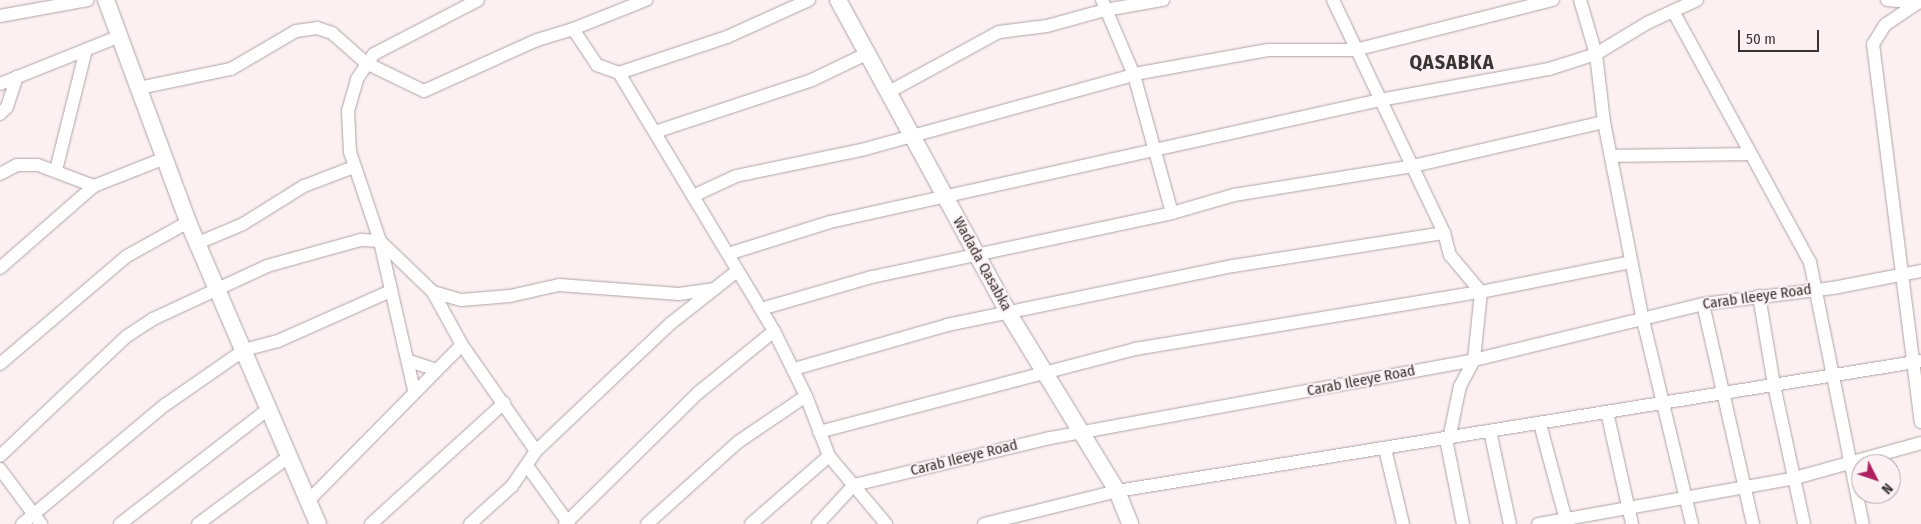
<!DOCTYPE html>
<style>
body{margin:0}
#map{position:relative;width:1921px;height:524px;overflow:hidden;background:#fcf0f3;font-family:"Fira Sans Condensed",sans-serif}
div>[style]{position:absolute}
.roads{filter:drop-shadow(0 0 1px #aea3a6) drop-shadow(0 0 1px #aea3a6)}
.minor>*{height:12px;margin:-6px;padding:0 6px;transform-origin:6px;border-radius:6px;background:#fff}
.tertiary>*{height:16px;margin:-8px;padding:0 8px;transform-origin:8px;border-radius:8px;background:#fff}
span{translate:-50% -50%;white-space:nowrap;text-align:center;line-height:1.15;-webkit-text-stroke:4px #fcf0f3;paint-order:stroke}
.street-label{font-size:15px;color:#383335}
.district-label{font-size:20px;color:#383335;font-weight:700;letter-spacing:1px}
.north{position:absolute;left:1851px;top:454px;width:50px;height:50px;box-sizing:border-box;background:#fcf0f3;border:1px solid #aea4a7;border-radius:50%;rotate:131deg;font-size:14px;font-weight:700;line-height:20px;text-align:center;color:#383335}
.north::after{content:'';display:block;margin:auto;width:18px;height:22px;background:#ad215f;clip-path:polygon(50% 0,100% 100%,50% 72%,0 100%)}
.scale{position:absolute;left:1738px;top:30px;width:81px;height:22px;box-sizing:border-box;border:2px solid #383335;border-top:0;padding-left:6px;font-size:15px;line-height:18px;white-space:nowrap;color:#383335;-webkit-text-stroke:4px #fcf0f3;paint-order:stroke}
</style>
<div id="map">
<div class="roads">
<div class="minor">
<i style="left:809px;top:0;width:90px;rotate:155.7deg"></i>
<i style="left:727px;top:37px;width:114px;rotate:161.6deg"></i>
<i style="left:619px;top:73px;width:301px;rotate:59deg"></i>
<i style="left:774px;top:331px;width:72px;rotate:63.8deg"></i>
<i style="left:806px;top:396px;width:64px;rotate:69deg"></i>
<i style="left:829px;top:456px;width:89px;rotate:50deg"></i>
<i style="left:1102px;top:0;width:82px;rotate:66.9deg"></i>
<i style="left:1134px;top:75px;width:143px;rotate:74.6deg"></i>
<i style="left:1333px;top:0;width:258px;rotate:64.5deg"></i>
<i style="left:1444px;top:233px;width:23px;rotate:75deg"></i>
<i style="left:1450px;top:255px;width:48px;rotate:50deg"></i>
<i style="left:1481px;top:292px;width:68px;rotate:95.9deg"></i>
<i style="left:1474px;top:360px;width:30px;rotate:118deg"></i>
<i style="left:1460px;top:386px;width:54px;rotate:101.7deg"></i>
<i style="left:1580px;top:0;width:56px;rotate:73.5deg"></i>
<i style="left:1596px;top:54px;width:68px;rotate:83.3deg"></i>
<i style="left:1604px;top:122px;width:202px;rotate:78.9deg"></i>
<i style="left:1643px;top:320px;width:210px;rotate:76.5deg"></i>
<i style="left:1887px;top:0;width:32px;rotate:5deg"></i>
<i style="left:1916px;top:4px;width:37px;rotate:146deg"></i>
<i style="left:1885px;top:25px;width:22px;rotate:122deg"></i>
<i style="left:1873px;top:44px;width:381px;rotate:82.8deg"></i>
<i style="left:1673px;top:11px;width:286px;rotate:61.4deg"></i>
<i style="left:1810px;top:262px;width:267px;rotate:78.6deg"></i>
<i style="left:0;top:16px;width:89px;rotate:-10.3deg"></i>
<i style="left:573px;top:29px;width:79px;rotate:-21.7deg"></i>
<i style="left:0;top:84px;width:129px;rotate:-21.8deg"></i>
<i style="left:139px;top:88px;width:94px;rotate:-11.7deg"></i>
<i style="left:231px;top:69px;width:75px;rotate:-30.3deg"></i>
<i style="left:296px;top:31px;width:21px;rotate:-8deg"></i>
<i style="left:317px;top:28px;width:16px;rotate:18deg"></i>
<i style="left:332px;top:33px;width:45px;rotate:41.4deg"></i>
<i style="left:366px;top:63px;width:64px;rotate:25.8deg"></i>
<i style="left:424px;top:91px;width:124px;rotate:-24.3deg"></i>
<i style="left:537px;top:40px;width:38px;rotate:-17deg"></i>
<i style="left:573px;top:29px;width:43px;rotate:56.3deg"></i>
<i style="left:597px;top:65px;width:23px;rotate:20deg"></i>
<i style="left:887px;top:93px;width:128px;rotate:-28.6deg"></i>
<i style="left:999px;top:32px;width:48px;rotate:-7.1deg"></i>
<i style="left:1047px;top:26px;width:60px;rotate:-15.4deg"></i>
<i style="left:1105px;top:10px;width:59px;rotate:-9.8deg"></i>
<i style="left:0;top:114px;width:10px;rotate:-45deg"></i>
<i style="left:7px;top:107px;width:32px;rotate:-72deg"></i>
<i style="left:655px;top:132px;width:165px;rotate:-18.3deg"></i>
<i style="left:812px;top:80px;width:60px;rotate:-25.7deg"></i>
<i style="left:1612px;top:156px;width:137px;rotate:-0.8deg"></i>
<i style="left:56px;top:170px;width:124px;rotate:-76deg"></i>
<i style="left:0;top:174px;width:19px;rotate:-28deg"></i>
<i style="left:17px;top:165px;width:21px"></i>
<i style="left:38px;top:165px;width:60px;rotate:20.6deg"></i>
<i style="left:693px;top:196px;width:47px;rotate:-24.9deg"></i>
<i style="left:736px;top:176px;width:132px;rotate:-11.8deg"></i>
<i style="left:865px;top:149px;width:285px;rotate:-15.4deg"></i>
<i style="left:1140px;top:73px;width:130px;rotate:-10.2deg"></i>
<i style="left:1268px;top:50px;width:87px"></i>
<i style="left:1355px;top:50px;width:204px;rotate:-14.2deg"></i>
<i style="left:198px;top:243px;width:49px;rotate:-22.9deg"></i>
<i style="left:243px;top:224px;width:72px;rotate:-31.9deg"></i>
<i style="left:304px;top:186px;width:53px;rotate:-20.8deg"></i>
<i style="left:728px;top:254px;width:107px;rotate:-17.4deg"></i>
<i style="left:830px;top:222px;width:563px;rotate:-12.51deg"></i>
<i style="left:1380px;top:100px;width:172px;rotate:-10.4deg"></i>
<i style="left:1549px;top:69px;width:49px;rotate:-17.7deg"></i>
<i style="left:1596px;top:54px;width:60px;rotate:-31.3deg"></i>
<i style="left:1647px;top:23px;width:55px;rotate:-24.7deg"></i>
<i style="left:0;top:268px;width:125px;rotate:-41.1deg"></i>
<i style="left:94px;top:186px;width:76px;rotate:-21.5deg"></i>
<i style="left:433px;top:292px;width:60px;rotate:61.3deg"></i>
<i style="left:462px;top:345px;width:129px;rotate:55.1deg"></i>
<i style="left:1759px;top:296px;width:90px;rotate:80.4deg"></i>
<i style="left:1774px;top:385px;width:142px;rotate:77.8deg"></i>
<i style="left:1703px;top:304px;width:226px;rotate:77.2deg"></i>
<i style="left:761px;top:309px;width:116px;rotate:-16.1deg"></i>
<i style="left:872px;top:277px;width:307px;rotate:-12deg"></i>
<i style="left:1172px;top:213px;width:65px;rotate:-16.2deg"></i>
<i style="left:1234px;top:195px;width:181px;rotate:-9.2deg"></i>
<i style="left:1413px;top:166px;width:196px;rotate:-13deg"></i>
<i style="left:409px;top:361px;width:28px;rotate:18deg"></i>
<i style="left:0;top:364px;width:167px;rotate:-40.4deg"></i>
<i style="left:127px;top:256px;width:70px;rotate:-29.1deg"></i>
<i style="left:794px;top:369px;width:159px;rotate:-16deg"></i>
<i style="left:947px;top:325px;width:292px;rotate:-11.7deg"></i>
<i style="left:1233px;top:266px;width:214px;rotate:-8.9deg"></i>
<i style="left:414px;top:390px;width:153px;rotate:-102.9deg"></i>
<i style="left:380px;top:241px;width:94px;rotate:-108.6deg"></i>
<i style="left:350px;top:152px;width:41px;rotate:-92.8deg"></i>
<i style="left:348px;top:111px;width:33px;rotate:-74deg"></i>
<i style="left:357px;top:79px;width:30px;rotate:-56deg"></i>
<i style="left:374px;top:54px;width:117px;rotate:-27.4deg"></i>
<i style="left:1607px;top:412px;width:115px;rotate:77.4deg"></i>
<i style="left:1540px;top:424px;width:104px;rotate:74.9deg"></i>
<i style="left:1490px;top:431px;width:95px;rotate:77.9deg"></i>
<i style="left:819px;top:432px;width:327px;rotate:-14.7deg"></i>
<i style="left:1135px;top:349px;width:351px;rotate:-9.4deg"></i>
<i style="left:1481px;top:292px;width:153px;rotate:-11.3deg"></i>
<i style="left:1446px;top:439px;width:87px;rotate:78.7deg"></i>
<i style="left:1385px;top:449px;width:77px;rotate:76.5deg"></i>
<i style="left:0;top:456px;width:175px;rotate:-43.4deg"></i>
<i style="left:127px;top:336px;width:31px;rotate:-33deg"></i>
<i style="left:153px;top:319px;width:126px;rotate:-24.9deg"></i>
<i style="left:267px;top:266px;width:98px;rotate:-15.5deg"></i>
<i style="left:361px;top:240px;width:19px;rotate:3deg"></i>
<i style="left:380px;top:241px;width:74px;rotate:43.9deg"></i>
<i style="left:433px;top:292px;width:29px;rotate:16deg"></i>
<i style="left:461px;top:300px;width:49px;rotate:-4.7deg"></i>
<i style="left:510px;top:296px;width:50px;rotate:-12.7deg"></i>
<i style="left:559px;top:285px;width:120px;rotate:4.3deg"></i>
<i style="left:679px;top:294px;width:36px;rotate:-8deg"></i>
<i style="left:528px;top:467px;width:70px;rotate:54.3deg"></i>
<i style="left:0;top:469px;width:69px;rotate:53.3deg"></i>
<i style="left:308px;top:501px;width:219px;rotate:-45.4deg"></i>
<i style="left:22px;top:524px;width:186px;rotate:-39.8deg"></i>
<i style="left:165px;top:405px;width:96px;rotate:-34.8deg"></i>
<i style="left:244px;top:350px;width:35px;rotate:-15deg"></i>
<i style="left:278px;top:341px;width:124px;rotate:-23.9deg"></i>
<i style="left:120px;top:524px;width:186px;rotate:-37.8deg"></i>
<i style="left:198px;top:524px;width:114px;rotate:-36.5deg"></i>
<i style="left:371px;top:524px;width:180px;rotate:-42.3deg"></i>
<i style="left:470px;top:524px;width:57px;rotate:-42.1deg"></i>
<i style="left:512px;top:486px;width:42px;rotate:-55.6deg"></i>
<i style="left:536px;top:451px;width:112px;rotate:-43.5deg"></i>
<i style="left:617px;top:374px;width:73px;rotate:-43.3deg"></i>
<i style="left:670px;top:324px;width:85px;rotate:-38.3deg"></i>
<i style="left:565px;top:524px;width:187px;rotate:-44.6deg"></i>
<i style="left:698px;top:393px;width:98px;rotate:-39.2deg"></i>
<i style="left:647px;top:524px;width:122px;rotate:-42deg"></i>
<i style="left:738px;top:442px;width:82px;rotate:-34.1deg"></i>
<i style="left:751px;top:524px;width:103px;rotate:-41.1deg"></i>
<i style="left:818px;top:524px;width:53px;rotate:-47.3deg"></i>
<i style="left:854px;top:485px;width:202px;rotate:-13.5deg"></i>
<i style="left:1050px;top:438px;width:431px;rotate:-10.4deg"></i>
<i style="left:1474px;top:360px;width:236px;rotate:-13.7deg"></i>
<i style="left:1703px;top:304px;width:131px;rotate:-7deg"></i>
<i style="left:1833px;top:288px;width:90px;rotate:-10.9deg"></i>
<i style="left:984px;top:524px;width:137px;rotate:-13.9deg"></i>
<i style="left:1117px;top:491px;width:814px;rotate:-9.18deg"></i>
<i style="left:1538px;top:524px;width:261px;rotate:-10.1deg"></i>
<i style="left:1795px;top:478px;width:131px;rotate:-15.5deg"></i>
</div>
<div class="tertiary">
<i style="left:106px;top:0;width:237px;rotate:69.7deg"></i>
<i style="left:188px;top:222px;width:329px;rotate:66.7deg"></i>
<i style="left:838px;top:0;width:358px;rotate:61.4deg"></i>
<i style="left:1009px;top:314px;width:207px;rotate:58.6deg"></i>
<i style="left:1117px;top:491px;width:35px;rotate:68deg"></i>
</div>
</div>
<div class="street-label">
<span style="left:982px;top:264px;rotate:61deg">Wadada Qasabka</span>
<span style="left:1757px;top:297px;rotate:-8deg">Carab Ileeye Road</span>
<span style="left:1361px;top:381px;rotate:-11deg">Carab Ileeye Road</span>
<span style="left:964px;top:458px;rotate:-14deg">Carab Ileeye Road</span>
</div>
<div class="district-label">
<span style="left:1452px;top:62px">QASABKA</span>
</div>
<div class="north">N</div>
<div class="scale">50 m</div>
</div>
